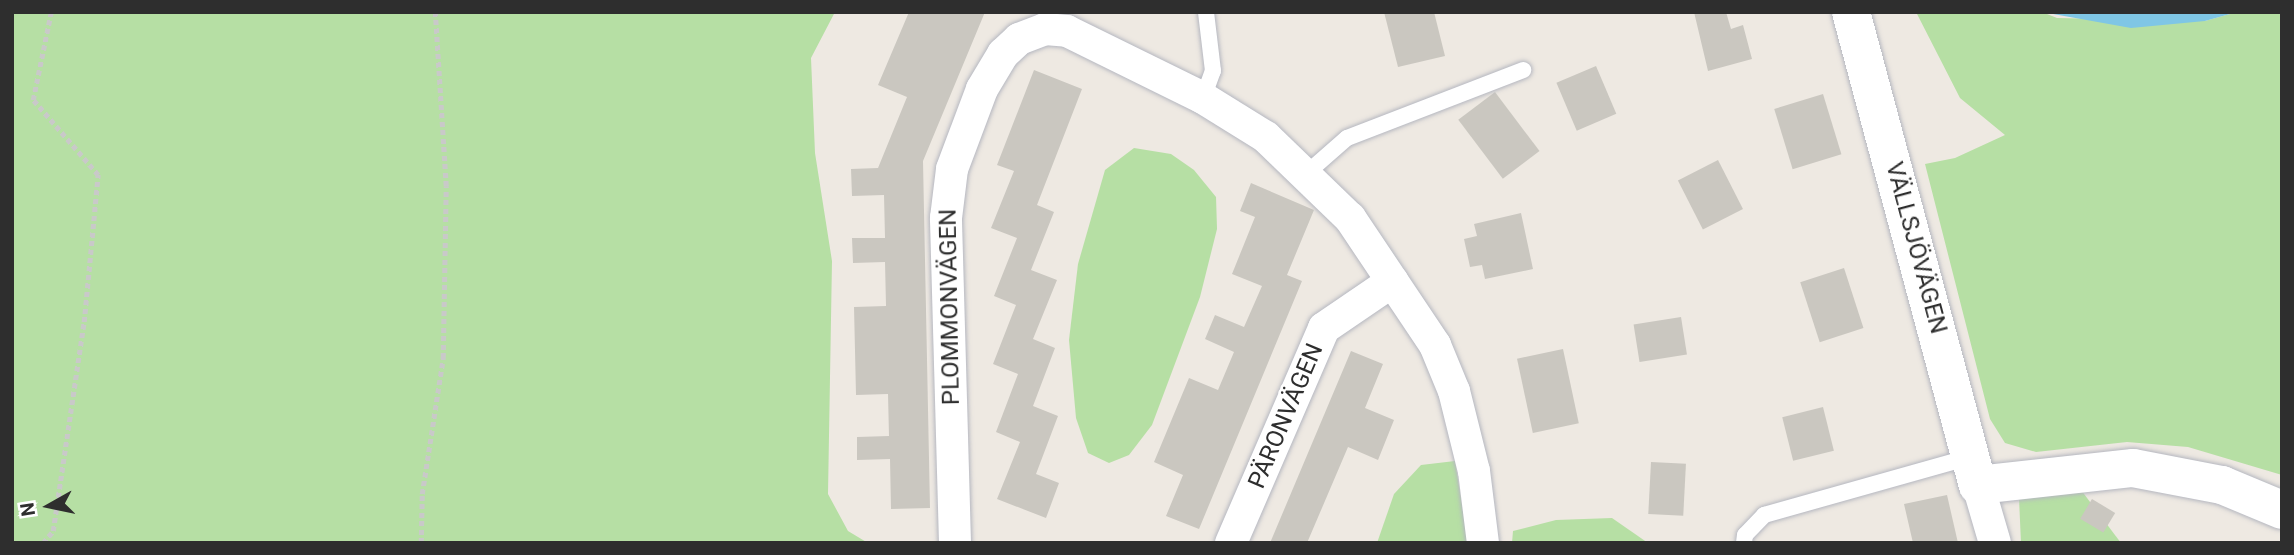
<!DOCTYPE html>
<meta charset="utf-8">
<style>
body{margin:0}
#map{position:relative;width:2294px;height:555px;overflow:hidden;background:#eee9e2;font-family:Roboto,sans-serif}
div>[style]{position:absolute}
.green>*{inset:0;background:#b6dfa4}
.water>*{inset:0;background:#7fc6e5}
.building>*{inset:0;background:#cac7c0;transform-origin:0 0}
.path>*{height:4.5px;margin-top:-2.25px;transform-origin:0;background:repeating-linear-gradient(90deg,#c9c9c9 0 5px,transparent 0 8.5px)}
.roads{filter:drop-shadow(0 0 2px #b5b7c0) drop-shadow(0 0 2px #b5b7c0)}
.service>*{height:16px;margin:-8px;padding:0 8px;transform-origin:8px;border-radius:8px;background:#fff}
.minor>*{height:32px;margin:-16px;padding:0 16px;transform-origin:16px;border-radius:16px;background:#fff}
.tertiary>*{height:38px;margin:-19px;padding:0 19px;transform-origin:19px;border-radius:19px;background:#fff}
span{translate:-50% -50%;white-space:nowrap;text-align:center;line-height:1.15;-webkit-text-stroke:5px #fff;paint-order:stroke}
.street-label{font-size:24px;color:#2e2e2e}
.frame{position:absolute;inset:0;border:14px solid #2e2e2e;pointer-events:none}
.north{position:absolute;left:14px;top:471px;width:70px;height:70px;-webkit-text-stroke:5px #fff;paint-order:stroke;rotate:261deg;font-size:19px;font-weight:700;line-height:28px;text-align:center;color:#2e2e2e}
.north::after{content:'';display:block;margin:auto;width:24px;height:32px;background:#2e2e2e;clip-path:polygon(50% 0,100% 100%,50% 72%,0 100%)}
</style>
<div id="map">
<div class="green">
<i style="clip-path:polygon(12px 12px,835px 12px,811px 58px,815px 153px,832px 261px,828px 494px,848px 531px,868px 543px,12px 543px)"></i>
<i style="clip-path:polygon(1916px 12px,2042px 12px,2057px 18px,2205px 21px,2237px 12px,2282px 12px,2282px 475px,2188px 447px,2127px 442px,2036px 452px,2005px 443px,1990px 419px,1925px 164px,1955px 158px,2005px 135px,1960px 98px)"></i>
<i style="clip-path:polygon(1134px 148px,1171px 154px,1194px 170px,1216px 197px,1217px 229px,1200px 297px,1152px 425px,1129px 455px,1109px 463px,1088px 453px,1076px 418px,1069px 340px,1078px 264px,1105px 170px)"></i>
<i style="clip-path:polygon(1455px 461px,1468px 543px,1377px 543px,1394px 494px,1421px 465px)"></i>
<i style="clip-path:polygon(2078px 486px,2121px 543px,2021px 543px,2019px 498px)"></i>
<i style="clip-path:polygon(1612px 518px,1648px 543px,1512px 543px,1513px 531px,1556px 520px)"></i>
</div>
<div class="water">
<i style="clip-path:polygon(2042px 12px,2237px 12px,2205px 21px,2131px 28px)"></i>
</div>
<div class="building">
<i style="clip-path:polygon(909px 12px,985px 12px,923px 161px,930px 508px,891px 509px,890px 459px,857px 460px,857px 437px,889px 436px,888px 394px,856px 395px,854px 307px,886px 306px,885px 262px,853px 263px,852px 238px,885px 238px,884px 195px,852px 196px,851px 169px,878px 168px,907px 97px,878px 85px)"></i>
<i style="clip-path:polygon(1384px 12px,1434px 12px,1445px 56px,1398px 67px)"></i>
<i style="clip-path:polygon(1694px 12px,1726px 12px,1731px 29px,1743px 25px,1752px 59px,1708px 71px)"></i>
<i style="left:1596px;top:66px;width:52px;height:43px;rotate:67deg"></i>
<i style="clip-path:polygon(1034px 70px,1082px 89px,1037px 205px,1054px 212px,1031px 270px,1057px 280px,1033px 339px,1055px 348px,1033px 406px,1058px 416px,1036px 474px,1059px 483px,1046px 518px,997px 499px,1020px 442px,996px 432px,1018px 374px,993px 364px,1016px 305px,994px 296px,1017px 238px,991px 228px,1014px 171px,997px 165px)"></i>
<i style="left:1495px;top:92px;width:74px;height:46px;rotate:53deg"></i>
<i style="left:1823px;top:94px;width:63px;height:51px;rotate:73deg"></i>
<i style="left:1718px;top:160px;width:55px;height:45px;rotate:63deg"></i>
<i style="clip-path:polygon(1251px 183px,1314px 210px,1287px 275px,1302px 281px,1199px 529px,1166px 516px,1183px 475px,1154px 462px,1189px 378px,1218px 390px,1234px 352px,1205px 339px,1215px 315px,1244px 327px,1262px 286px,1232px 274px,1255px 217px,1240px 211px)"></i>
<i style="clip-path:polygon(1521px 213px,1533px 269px,1485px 279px,1482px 265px,1470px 267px,1464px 239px,1477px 236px,1474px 224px)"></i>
<i style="left:1844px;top:268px;width:63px;height:46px;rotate:72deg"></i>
<i style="left:1681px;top:317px;width:38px;height:48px;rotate:81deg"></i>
<i style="left:1563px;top:349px;width:76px;height:47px;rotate:78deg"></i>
<i style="clip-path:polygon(1351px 351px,1383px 364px,1365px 408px,1394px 420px,1378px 460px,1348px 447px,1307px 543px,1270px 543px)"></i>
<i style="left:1823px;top:407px;width:45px;height:42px;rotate:76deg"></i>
<i style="left:1651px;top:462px;width:35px;height:52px;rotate:3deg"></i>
<i style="clip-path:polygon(1947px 495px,1958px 543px,1913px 543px,1904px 504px)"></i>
<i style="left:2092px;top:499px;width:27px;height:23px;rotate:31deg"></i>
</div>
<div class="path">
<i style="left:43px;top:543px;width:16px;rotate:-50deg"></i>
<i style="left:53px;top:531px;width:211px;rotate:-81.6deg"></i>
<i style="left:84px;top:322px;width:148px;rotate:-84.6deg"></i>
<i style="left:98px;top:175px;width:99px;rotate:-130.9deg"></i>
<i style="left:33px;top:100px;width:90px;rotate:-78.4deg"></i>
<i style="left:421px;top:543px;width:49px;rotate:-88.8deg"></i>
<i style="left:422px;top:494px;width:138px;rotate:-81.2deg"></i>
<i style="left:443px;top:358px;width:172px;rotate:-89deg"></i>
<i style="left:446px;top:186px;width:174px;rotate:-93.6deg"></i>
</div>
<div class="roads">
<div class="service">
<i style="left:1203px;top:98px;width:29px;rotate:-70deg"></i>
<i style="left:1213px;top:71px;width:59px;rotate:-96.8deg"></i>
<i style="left:1307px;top:173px;width:53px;rotate:-41.2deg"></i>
<i style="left:1347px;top:138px;width:189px;rotate:-21.1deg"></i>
<i style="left:1744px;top:543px;width:8px;rotate:-83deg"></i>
<i style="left:1745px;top:535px;width:28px;rotate:-46deg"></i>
<i style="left:1764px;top:515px;width:215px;rotate:-15.7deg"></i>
</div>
<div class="minor">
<i style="left:1978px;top:485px;width:60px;rotate:73.7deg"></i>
<i style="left:955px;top:543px;width:325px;rotate:-91.6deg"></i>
<i style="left:946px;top:218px;width:49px;rotate:-83deg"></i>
<i style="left:952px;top:169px;width:85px;rotate:-69.4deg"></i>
<i style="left:982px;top:89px;width:41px;rotate:-59deg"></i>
<i style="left:1003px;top:54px;width:22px;rotate:-43deg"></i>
<i style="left:1019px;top:39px;width:28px;rotate:-21deg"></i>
<i style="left:1045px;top:29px;width:22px;rotate:5deg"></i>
<i style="left:1067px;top:31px;width:152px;rotate:26.2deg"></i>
<i style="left:1203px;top:98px;width:74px;rotate:31.8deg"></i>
<i style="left:1266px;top:137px;width:117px;rotate:44deg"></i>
<i style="left:1350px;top:218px;width:153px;rotate:56.2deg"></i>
<i style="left:1435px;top:345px;width:50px;rotate:67.6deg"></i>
<i style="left:1454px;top:391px;width:82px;rotate:76deg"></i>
<i style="left:1474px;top:471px;width:73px;rotate:82.9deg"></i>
<i style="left:1231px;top:543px;width:234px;rotate:-66.6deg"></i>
<i style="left:1324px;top:328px;width:83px;rotate:-34.3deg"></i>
</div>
<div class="tertiary">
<i style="left:1851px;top:12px;width:490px;rotate:75deg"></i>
<i style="left:1978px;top:485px;width:156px;rotate:-6.3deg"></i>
<i style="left:2133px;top:468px;width:91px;rotate:10.8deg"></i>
<i style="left:2222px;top:485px;width:65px;rotate:22.6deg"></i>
</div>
</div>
<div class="street-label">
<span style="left:1916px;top:248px;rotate:75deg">VÄLLSJÖVÄGEN</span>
<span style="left:950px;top:307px;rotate:-91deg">PLOMMONVÄGEN</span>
<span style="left:1286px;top:416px;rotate:-67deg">PÄRONVÄGEN</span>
</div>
<div class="frame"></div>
<div class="north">N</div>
</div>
